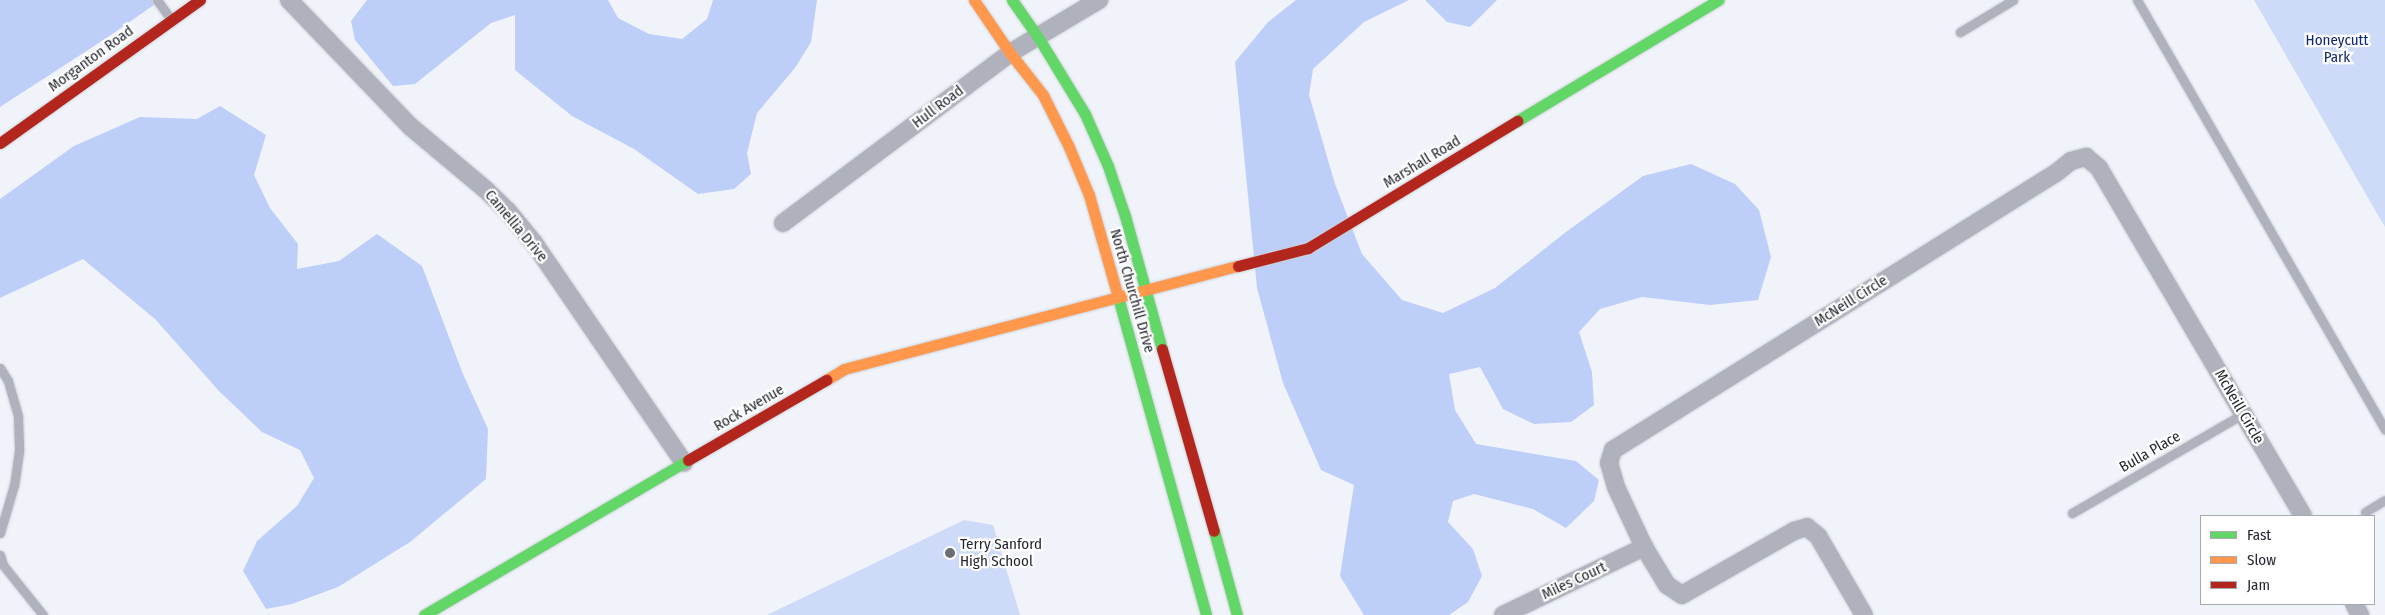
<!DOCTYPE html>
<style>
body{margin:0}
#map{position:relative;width:2385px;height:615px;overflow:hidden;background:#f0f3fa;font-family:"Fira Sans Condensed",sans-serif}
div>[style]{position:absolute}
.green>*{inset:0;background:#cddbf8}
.forest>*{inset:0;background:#bdcef8}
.roads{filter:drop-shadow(0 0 1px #cccfd5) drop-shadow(0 0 1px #cccfd5)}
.lane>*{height:9px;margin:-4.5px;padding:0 4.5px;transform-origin:4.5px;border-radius:4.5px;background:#afb2bd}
.street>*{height:18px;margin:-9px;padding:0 9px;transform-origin:9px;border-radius:9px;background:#afb2bd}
.fast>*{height:11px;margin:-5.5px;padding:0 5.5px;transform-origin:5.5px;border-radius:5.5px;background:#63d668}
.slow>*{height:11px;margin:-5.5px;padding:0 5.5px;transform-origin:5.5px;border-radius:5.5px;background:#ff974d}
.jam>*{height:11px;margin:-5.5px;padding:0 5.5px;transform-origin:5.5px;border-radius:5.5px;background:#b3261e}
.dots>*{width:14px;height:14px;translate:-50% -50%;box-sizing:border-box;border:2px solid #fff;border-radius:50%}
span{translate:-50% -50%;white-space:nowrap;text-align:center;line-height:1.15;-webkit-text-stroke:4.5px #fff;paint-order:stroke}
.park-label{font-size:15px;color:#112774}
.street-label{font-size:15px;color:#242730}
.poi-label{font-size:15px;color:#242730}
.left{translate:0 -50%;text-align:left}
.legend{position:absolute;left:2200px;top:515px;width:175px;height:90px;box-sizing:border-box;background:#fff;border:1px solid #a7a9ac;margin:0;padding:6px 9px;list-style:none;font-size:15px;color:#242730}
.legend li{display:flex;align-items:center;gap:10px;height:25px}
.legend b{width:25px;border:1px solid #a7a9ac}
</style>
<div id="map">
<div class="green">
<i style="clip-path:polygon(2254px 0,2385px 0,2385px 227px,2375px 210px)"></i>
<i style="clip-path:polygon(964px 520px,993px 525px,1020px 615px,767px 615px)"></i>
</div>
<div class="forest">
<i style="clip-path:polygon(0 0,161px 0,108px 37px,0 107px)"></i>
<i style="clip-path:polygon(367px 0,608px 0,618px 18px,649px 34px,682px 39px,707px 19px,713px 0,817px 0,811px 42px,795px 68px,757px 113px,747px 153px,751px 174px,734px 189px,698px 194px,634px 149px,572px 116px,515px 70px,515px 15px,491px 23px,415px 84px,393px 86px,355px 40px,351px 21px)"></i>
<i style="clip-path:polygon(1296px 0,1409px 0,1364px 22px,1313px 69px,1309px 95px,1335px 184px,1362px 254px,1402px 300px,1443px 313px,1495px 288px,1566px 232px,1643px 176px,1691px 164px,1735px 184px,1759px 210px,1771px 257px,1758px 300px,1710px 305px,1642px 297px,1600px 309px,1579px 332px,1592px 372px,1594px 405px,1571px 422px,1534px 424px,1503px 409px,1480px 367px,1449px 374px,1455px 410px,1476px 444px,1576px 461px,1599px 480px,1594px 501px,1566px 528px,1533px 509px,1474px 494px,1453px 501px,1448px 522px,1473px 549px,1482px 576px,1468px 602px,1449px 615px,1364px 615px,1340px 576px,1354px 485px,1321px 470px,1283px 383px,1257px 288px,1235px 62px,1268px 22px)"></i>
<i style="clip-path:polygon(1425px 0,1497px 0,1470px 27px,1447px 22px)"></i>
<i style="clip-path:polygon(220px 106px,266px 135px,254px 175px,270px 208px,298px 244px,297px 269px,339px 261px,377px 234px,422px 266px,463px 374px,488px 429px,486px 479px,410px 542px,338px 587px,292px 604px,266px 609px,243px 571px,257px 541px,297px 506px,314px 478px,300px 450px,262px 432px,219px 391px,155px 319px,83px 259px,0 298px,0 199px,74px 146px,140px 117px,197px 119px)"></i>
</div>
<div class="roads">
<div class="lane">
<i style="left:157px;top:0;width:22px;rotate:54deg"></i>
<i style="left:2137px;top:0;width:496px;rotate:60deg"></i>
<i style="left:1960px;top:32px;width:62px;rotate:-31.1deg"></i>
<i style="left:0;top:368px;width:15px;rotate:58deg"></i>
<i style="left:8px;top:381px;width:37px;rotate:74deg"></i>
<i style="left:18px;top:417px;width:34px;rotate:88deg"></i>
<i style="left:19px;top:451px;width:34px;rotate:98deg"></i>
<i style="left:14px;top:485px;width:50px;rotate:106.3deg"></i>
<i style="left:2365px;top:512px;width:23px;rotate:-31deg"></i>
<i style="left:2072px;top:513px;width:198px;rotate:-30.1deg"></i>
<i style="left:0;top:555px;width:10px;rotate:73deg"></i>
<i style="left:3px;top:565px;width:64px;rotate:51.3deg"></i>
</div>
<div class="street">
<i style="left:289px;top:0;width:176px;rotate:46.2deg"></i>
<i style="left:411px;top:127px;width:98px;rotate:40deg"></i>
<i style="left:486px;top:190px;width:29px;rotate:44deg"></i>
<i style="left:507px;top:210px;width:43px;rotate:50.7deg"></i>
<i style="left:534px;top:243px;width:266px;rotate:55.7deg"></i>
<i style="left:783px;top:223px;width:284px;rotate:-36.8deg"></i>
<i style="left:1010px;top:53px;width:104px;rotate:-30.8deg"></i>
<i style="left:2354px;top:604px;width:13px;rotate:61deg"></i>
<i style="left:1503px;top:615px;width:157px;rotate:-25.7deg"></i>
<i style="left:1864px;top:615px;width:91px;rotate:-120.2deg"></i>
<i style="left:1818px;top:536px;width:14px;rotate:-141deg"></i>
<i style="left:1807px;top:527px;width:14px;rotate:163deg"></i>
<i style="left:1794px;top:531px;width:129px;rotate:150.3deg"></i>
<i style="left:1682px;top:595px;width:18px;rotate:-146deg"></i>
<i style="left:1667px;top:585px;width:44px;rotate:-121.2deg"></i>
<i style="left:1644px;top:547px;width:66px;rotate:-115deg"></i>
<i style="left:1616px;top:487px;width:25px;rotate:-106deg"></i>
<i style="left:1609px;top:463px;width:14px;rotate:-73deg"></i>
<i style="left:1613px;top:450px;width:522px;rotate:-32.02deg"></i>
<i style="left:2056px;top:173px;width:19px;rotate:-39deg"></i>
<i style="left:2071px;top:161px;width:16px;rotate:-15deg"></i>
<i style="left:2086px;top:157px;width:17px;rotate:40deg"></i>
<i style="left:2099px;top:168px;width:403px;rotate:59.6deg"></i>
</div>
<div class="fast">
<i style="left:1012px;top:0;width:45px;rotate:54.9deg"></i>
<i style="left:1038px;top:37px;width:90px;rotate:58.6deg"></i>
<i style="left:1085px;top:114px;width:57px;rotate:66.1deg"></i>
<i style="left:1108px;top:166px;width:53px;rotate:71.2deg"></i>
<i style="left:1125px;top:216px;width:138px;rotate:74.5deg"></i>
<i style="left:1517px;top:121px;width:235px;rotate:-31deg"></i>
<i style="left:1118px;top:297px;width:330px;rotate:74.5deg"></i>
<i style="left:1214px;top:531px;width:87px;rotate:74.7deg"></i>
<i style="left:424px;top:615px;width:306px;rotate:-30.4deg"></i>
</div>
<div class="slow">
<i style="left:974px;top:0;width:64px;rotate:55.8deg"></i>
<i style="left:1010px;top:53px;width:53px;rotate:51.8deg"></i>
<i style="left:1043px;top:95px;width:58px;rotate:63.4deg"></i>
<i style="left:1069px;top:147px;width:52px;rotate:67.4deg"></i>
<i style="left:1089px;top:195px;width:106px;rotate:74.1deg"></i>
<i style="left:826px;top:380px;width:21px;rotate:-31deg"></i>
<i style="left:844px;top:369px;width:407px;rotate:-14.7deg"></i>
</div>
<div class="jam">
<i style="left:0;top:143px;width:246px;rotate:-35.6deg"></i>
<i style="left:1238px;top:266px;width:72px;rotate:-14.4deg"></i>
<i style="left:1308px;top:248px;width:245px;rotate:-31.3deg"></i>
<i style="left:1162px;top:349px;width:189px;rotate:74.1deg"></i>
<i style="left:688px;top:460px;width:160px;rotate:-30.1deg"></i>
</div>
</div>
<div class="dots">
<i style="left:950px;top:553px;background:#6b6e77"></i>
</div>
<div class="park-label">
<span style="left:2337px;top:49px">Honeycutt<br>Park</span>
</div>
<div class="street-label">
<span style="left:91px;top:59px;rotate:-36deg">Morganton Road</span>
<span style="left:938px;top:107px;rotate:-37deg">Hull Road</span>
<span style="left:1422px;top:162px;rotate:-31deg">Marshall Road</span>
<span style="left:516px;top:226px;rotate:50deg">Camellia Drive</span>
<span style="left:1132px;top:291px;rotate:74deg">North Churchill Drive</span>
<span style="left:1851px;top:301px;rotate:-32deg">McNeill Circle</span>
<span style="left:2239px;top:407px;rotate:60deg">McNeill Circle</span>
<span style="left:749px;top:408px;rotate:-30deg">Rock Avenue</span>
<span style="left:2150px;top:452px;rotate:-30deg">Bulla Place</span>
<span style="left:1574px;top:581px;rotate:-25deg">Miles Court</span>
</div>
<div class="poi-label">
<span class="left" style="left:960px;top:553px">Terry Sanford<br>High School</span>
</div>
<ul class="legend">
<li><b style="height:6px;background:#63d668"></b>Fast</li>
<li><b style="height:6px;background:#ff974d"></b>Slow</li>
<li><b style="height:6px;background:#b3261e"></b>Jam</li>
</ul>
</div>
